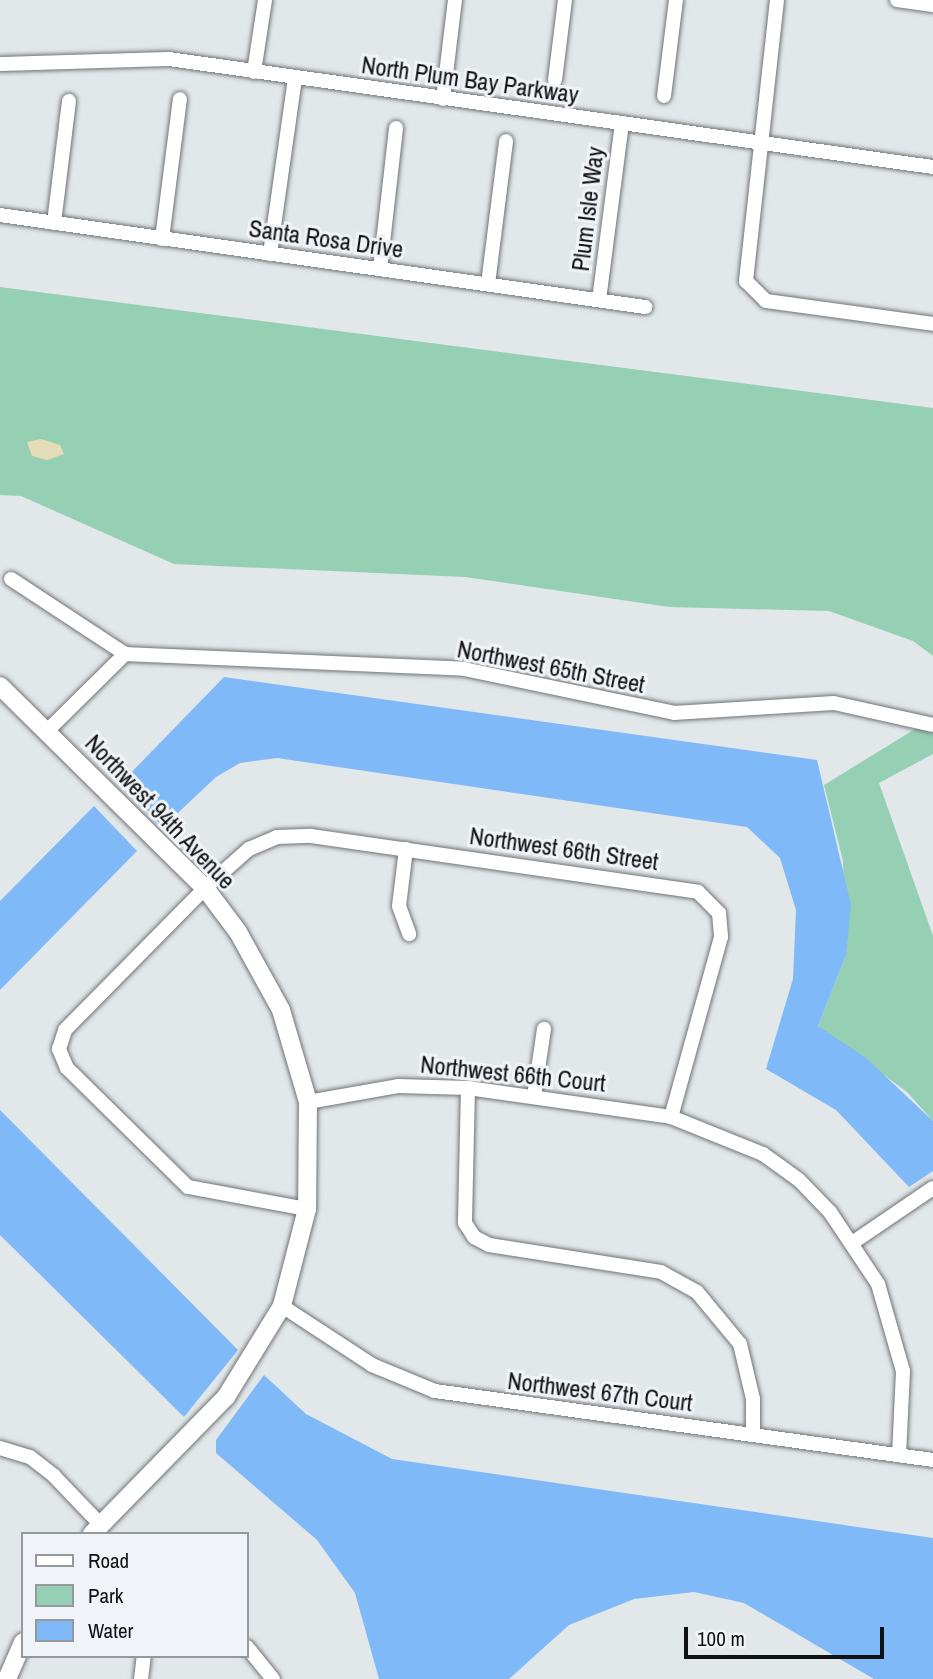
<!DOCTYPE html>
<style>
body{margin:0}
#map{position:relative;width:933px;height:1679px;overflow:hidden;background:#e2e7ea;font-family:"Archivo Narrow",sans-serif}
div>[style]{position:absolute}
.green>*{inset:0;background:#95d0b5}
.sand>*{inset:0;background:#e6ddb8}
.water>*{inset:0;background:#7fb9f7}
.roads{filter:drop-shadow(0 0 2px #707477) drop-shadow(0 0 2px #707477)}
.minor>*{height:14px;margin:-7px;padding:0 7px;transform-origin:7px;border-radius:7px;background:#fff}
.tertiary>*{height:18px;margin:-9px;padding:0 9px;transform-origin:9px;border-radius:9px;background:#fff}
span{translate:-50% -50%;white-space:nowrap;text-align:center;line-height:1.15;-webkit-text-stroke:6px #f0f4f8;paint-order:stroke}
.street-label{font-size:24px;color:#101112}
.legend{position:absolute;left:21px;top:1532px;width:228px;height:126px;box-sizing:border-box;background:#f0f4f8;border:2px solid #96999c;margin:0;padding:9px 12px;list-style:none;font-size:21px;color:#101112}
.legend li{display:flex;align-items:center;gap:14px;height:35px}
.legend b{width:35px;border:2px solid #96999c}
.scale{position:absolute;left:684px;top:1627px;width:200px;height:32px;box-sizing:border-box;border:4px solid #101112;border-top:0;padding-left:9px;font-size:21px;line-height:24px;white-space:nowrap;color:#101112;-webkit-text-stroke:5px #f0f4f8;paint-order:stroke}
</style>
<div id="map">
<div class="green">
<i style="clip-path:polygon(0 287px,933px 408px,933px 656px,913px 641px,829px 611px,669px 607px,465px 577px,174px 564px,21px 496px,0 495px)"></i>
<i style="clip-path:polygon(933px 718px,933px 754px,879px 783px,933px 936px,933px 1121px,907px 1092px,818px 1026px,846px 955px,843px 861px,824px 785px)"></i>
</div>
<div class="sand">
<i style="clip-path:polygon(41px 439px,60px 445px,64px 454px,47px 460px,32px 456px,27px 442px)"></i>
</div>
<div class="water">
<i style="clip-path:polygon(224px 677px,817px 760px,851px 905px,846px 955px,818px 1026px,866px 1058px,933px 1121px,933px 1171px,909px 1187px,836px 1110px,766px 1069px,793px 979px,796px 910px,780px 858px,747px 827px,277px 758px,240px 763px,216px 777px,163px 827px,121px 783px)"></i>
<i style="clip-path:polygon(94px 806px,137px 851px,0 990px,0 901px)"></i>
<i style="clip-path:polygon(0 1110px,238px 1350px,184px 1417px,0 1235px)"></i>
<i style="clip-path:polygon(264px 1375px,306px 1414px,392px 1459px,933px 1538px,933px 1679px,874px 1679px,744px 1603px,694px 1592px,634px 1599px,569px 1625px,509px 1679px,379px 1679px,355px 1593px,317px 1540px,216px 1453px,216px 1440px)"></i>
</div>
<div class="roads">
<div class="minor">
<i style="left:777px;top:0;width:283px;rotate:96.3deg"></i>
<i style="left:746px;top:281px;width:28px;rotate:45deg"></i>
<i style="left:766px;top:301px;width:169px;rotate:7.8deg"></i>
<i style="left:897px;top:0;width:36px;rotate:8deg"></i>
<i style="left:0;top:64px;width:169px;rotate:-1.7deg"></i>
<i style="left:169px;top:59px;width:772px;rotate:8.05deg"></i>
<i style="left:254px;top:72px;width:73px;rotate:-81.3deg"></i>
<i style="left:555px;top:80px;width:81px;rotate:-82.9deg"></i>
<i style="left:664px;top:96px;width:97px;rotate:-82.9deg"></i>
<i style="left:443px;top:99px;width:100px;rotate:-83.1deg"></i>
<i style="left:0;top:215px;width:652px;rotate:8.12deg"></i>
<i style="left:54px;top:223px;width:123px;rotate:-83deg"></i>
<i style="left:162px;top:239px;width:141px;rotate:-82.7deg"></i>
<i style="left:270px;top:254px;width:177px;rotate:-81.9deg"></i>
<i style="left:380px;top:269px;width:142px;rotate:-83.5deg"></i>
<i style="left:488px;top:284px;width:144px;rotate:-82.8deg"></i>
<i style="left:599px;top:300px;width:177px;rotate:-82.6deg"></i>
<i style="left:11px;top:579px;width:136px;rotate:33.3deg"></i>
<i style="left:125px;top:654px;width:339px;rotate:2.5deg"></i>
<i style="left:464px;top:669px;width:215px;rotate:11.8deg"></i>
<i style="left:674px;top:713px;width:160px;rotate:-3.6deg"></i>
<i style="left:834px;top:703px;width:101px;rotate:12.5deg"></i>
<i style="left:47px;top:731px;width:110px;rotate:-44.6deg"></i>
<i style="left:406px;top:849px;width:57px;rotate:97deg"></i>
<i style="left:399px;top:906px;width:30px;rotate:70deg"></i>
<i style="left:468px;top:1088px;width:135px;rotate:91.3deg"></i>
<i style="left:465px;top:1223px;width:17px;rotate:57deg"></i>
<i style="left:474px;top:1237px;width:17px;rotate:28deg"></i>
<i style="left:489px;top:1245px;width:174px;rotate:8.9deg"></i>
<i style="left:661px;top:1272px;width:41px;rotate:29.1deg"></i>
<i style="left:697px;top:1292px;width:67px;rotate:50.4deg"></i>
<i style="left:740px;top:1344px;width:57px;rotate:76.7deg"></i>
<i style="left:753px;top:1399px;width:35px;rotate:90deg"></i>
<i style="left:534px;top:1096px;width:68px;rotate:-81.5deg"></i>
<i style="left:308px;top:1102px;width:91px;rotate:-10.1deg"></i>
<i style="left:398px;top:1086px;width:70px;rotate:1.6deg"></i>
<i style="left:468px;top:1088px;width:205px;rotate:8.1deg"></i>
<i style="left:671px;top:1117px;width:99px;rotate:21.9deg"></i>
<i style="left:763px;top:1154px;width:44px;rotate:35.8deg"></i>
<i style="left:799px;top:1180px;width:45px;rotate:45.9deg"></i>
<i style="left:830px;top:1212px;width:87px;rotate:56.3deg"></i>
<i style="left:878px;top:1284px;width:91px;rotate:74deg"></i>
<i style="left:903px;top:1371px;width:84px;rotate:92.7deg"></i>
<i style="left:307px;top:1209px;width:121px;rotate:-169.5deg"></i>
<i style="left:188px;top:1187px;width:170px;rotate:-135.5deg"></i>
<i style="left:67px;top:1068px;width:21px;rotate:-113deg"></i>
<i style="left:59px;top:1049px;width:20px;rotate:-72deg"></i>
<i style="left:65px;top:1030px;width:199px;rotate:-45.4deg"></i>
<i style="left:205px;top:888px;width:59px;rotate:-41.6deg"></i>
<i style="left:249px;top:849px;width:30px;rotate:-23deg"></i>
<i style="left:277px;top:837px;width:34px;rotate:-2deg"></i>
<i style="left:311px;top:836px;width:391px;rotate:8.2deg"></i>
<i style="left:698px;top:892px;width:30px;rotate:45deg"></i>
<i style="left:719px;top:913px;width:24px;rotate:85deg"></i>
<i style="left:721px;top:937px;width:187px;rotate:105.5deg"></i>
<i style="left:855px;top:1241px;width:94px;rotate:-34.2deg"></i>
<i style="left:282px;top:1306px;width:108px;rotate:33.2deg"></i>
<i style="left:372px;top:1365px;width:68px;rotate:22.4deg"></i>
<i style="left:435px;top:1391px;width:503px;rotate:7.89deg"></i>
<i style="left:0;top:1448px;width:31px;rotate:17deg"></i>
<i style="left:30px;top:1457px;width:31px;rotate:38deg"></i>
<i style="left:54px;top:1476px;width:66px;rotate:46.2deg"></i>
<i style="left:247px;top:1647px;width:41px;rotate:50.9deg"></i>
<i style="left:141px;top:1679px;width:23px;rotate:-83deg"></i>
</div>
<div class="tertiary">
<i style="left:0;top:686px;width:288px;rotate:44.6deg"></i>
<i style="left:205px;top:888px;width:55px;rotate:53.1deg"></i>
<i style="left:238px;top:932px;width:89px;rotate:61.1deg"></i>
<i style="left:281px;top:1010px;width:96px;rotate:73.6deg"></i>
<i style="left:308px;top:1102px;width:107px;rotate:90.5deg"></i>
<i style="left:307px;top:1209px;width:100px;rotate:104.5deg"></i>
<i style="left:282px;top:1306px;width:107px;rotate:121.6deg"></i>
<i style="left:226px;top:1397px;width:192px;rotate:134.4deg"></i>
<i style="left:7px;top:1679px;width:40px;rotate:-66.6deg"></i>
</div>
</div>
<div class="street-label">
<span style="left:470px;top:80px;rotate:8deg">North Plum Bay Parkway</span>
<span style="left:588px;top:209px;rotate:-83deg">Plum Isle Way</span>
<span style="left:326px;top:239px;rotate:8deg">Santa Rosa Drive</span>
<span style="left:551px;top:667px;rotate:11deg">Northwest 65th Street</span>
<span style="left:160px;top:812px;rotate:46deg">Northwest 94th Avenue</span>
<span style="left:564px;top:849px;rotate:8deg">Northwest 66th Street</span>
<span style="left:513px;top:1074px;rotate:6deg">Northwest 66th Court</span>
<span style="left:600px;top:1392px;rotate:7deg">Northwest 67th Court</span>
</div>
<ul class="legend">
<li><b style="height:9px;background:#fff"></b>Road</li>
<li><b style="height:19px;background:#95d0b5"></b>Park</li>
<li><b style="height:19px;background:#7fb9f7"></b>Water</li>
</ul>
<div class="scale">100 m</div>
</div>
